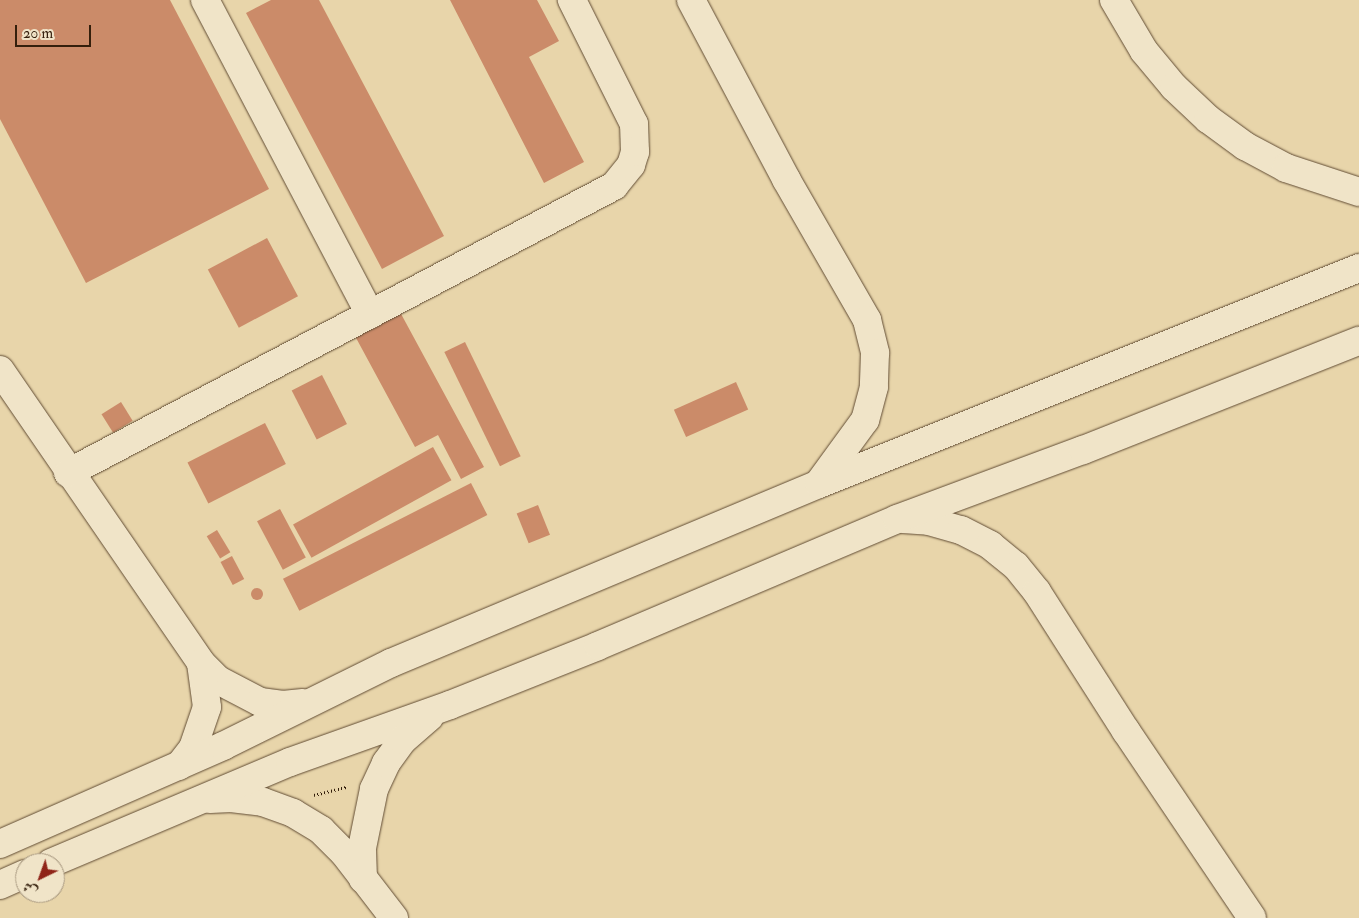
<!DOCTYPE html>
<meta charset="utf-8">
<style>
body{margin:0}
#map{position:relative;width:1359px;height:918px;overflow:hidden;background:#e8d5aa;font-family:"IM FELL Double Pica",Amiri,serif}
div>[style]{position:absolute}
.building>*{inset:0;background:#cb8b69;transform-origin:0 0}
.round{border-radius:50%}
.path>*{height:3px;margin-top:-1.5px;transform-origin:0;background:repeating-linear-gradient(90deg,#341f0c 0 1px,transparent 0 3.5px)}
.roads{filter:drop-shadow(0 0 1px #614c34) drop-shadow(0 0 1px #614c34)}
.minor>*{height:28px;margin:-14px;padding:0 14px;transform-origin:14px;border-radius:14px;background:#f0e4c8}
span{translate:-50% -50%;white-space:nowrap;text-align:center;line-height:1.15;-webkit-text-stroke:4px #f0e4c8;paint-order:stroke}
.north{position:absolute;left:15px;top:853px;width:50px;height:50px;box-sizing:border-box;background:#f0e4c8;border:1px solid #a5957d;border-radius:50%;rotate:222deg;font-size:14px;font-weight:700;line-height:20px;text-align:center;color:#341f0c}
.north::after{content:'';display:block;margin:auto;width:18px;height:22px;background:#8f2418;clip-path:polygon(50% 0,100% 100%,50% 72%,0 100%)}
.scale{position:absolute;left:15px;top:25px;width:76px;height:22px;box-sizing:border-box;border:2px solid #341f0c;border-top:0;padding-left:6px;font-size:15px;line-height:18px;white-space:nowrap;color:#341f0c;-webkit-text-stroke:4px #f0e4c8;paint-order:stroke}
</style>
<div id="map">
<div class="building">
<i style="clip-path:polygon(0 0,170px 0,269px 189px,86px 283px,0 119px)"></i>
<i style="clip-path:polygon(271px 0,319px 0,444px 236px,382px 269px,246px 13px)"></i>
<i style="clip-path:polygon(450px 0,537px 0,559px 41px,529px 57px,584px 162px,544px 183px)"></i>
<i style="left:267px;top:238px;width:66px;height:67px;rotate:62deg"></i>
<i style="clip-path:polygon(400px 312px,484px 467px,461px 479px,438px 435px,415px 447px,355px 336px)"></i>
<i style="left:465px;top:342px;width:127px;height:23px;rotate:64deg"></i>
<i style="left:322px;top:375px;width:55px;height:34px;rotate:63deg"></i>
<i style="left:736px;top:382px;width:30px;height:68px;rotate:66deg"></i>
<i style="left:121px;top:402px;width:22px;height:23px;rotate:58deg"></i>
<i style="left:265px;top:423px;width:46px;height:87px;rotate:63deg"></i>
<i style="left:433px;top:447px;width:38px;height:160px;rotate:61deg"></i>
<i style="left:471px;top:483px;width:36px;height:211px;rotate:63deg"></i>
<i style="left:538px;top:505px;width:32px;height:23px;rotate:68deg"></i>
<i style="left:280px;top:509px;width:55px;height:26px;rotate:62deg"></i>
<i style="left:217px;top:530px;width:26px;height:12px;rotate:59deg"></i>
<i style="left:232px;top:556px;width:26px;height:13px;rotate:62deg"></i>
<i class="round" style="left:251px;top:588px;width:12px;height:12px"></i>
</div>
<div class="path">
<i style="left:314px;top:795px;width:34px;rotate:-14deg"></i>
</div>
<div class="roads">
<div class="minor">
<i style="left:205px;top:0;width:355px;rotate:62.3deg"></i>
<i style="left:691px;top:0;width:203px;rotate:62deg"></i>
<i style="left:786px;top:179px;width:163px;rotate:60.1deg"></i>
<i style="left:867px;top:320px;width:34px;rotate:76deg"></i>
<i style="left:875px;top:353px;width:34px;rotate:92deg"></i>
<i style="left:874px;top:387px;width:34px;rotate:105deg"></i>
<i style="left:865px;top:420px;width:78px;rotate:126.1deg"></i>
<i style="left:1114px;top:0;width:59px;rotate:59.5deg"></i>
<i style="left:1144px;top:51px;width:47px;rotate:50.2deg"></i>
<i style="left:1174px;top:87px;width:47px;rotate:43.3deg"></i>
<i style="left:1208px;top:119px;width:46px;rotate:36.1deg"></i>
<i style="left:1245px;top:146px;width:47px;rotate:28.2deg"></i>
<i style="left:1286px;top:168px;width:77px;rotate:18.2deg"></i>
<i style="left:0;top:370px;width:355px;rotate:55.5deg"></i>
<i style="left:201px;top:663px;width:24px;rotate:45deg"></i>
<i style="left:218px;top:680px;width:47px;rotate:27.6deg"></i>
<i style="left:260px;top:702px;width:23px;rotate:7deg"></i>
<i style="left:283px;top:705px;width:20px;rotate:-6deg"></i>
<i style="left:68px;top:473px;width:617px;rotate:-27.73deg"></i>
<i style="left:614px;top:186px;width:27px;rotate:-51deg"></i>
<i style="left:631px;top:165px;width:14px;rotate:-73deg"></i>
<i style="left:635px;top:152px;width:28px;rotate:-92deg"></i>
<i style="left:634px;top:124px;width:139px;rotate:-116.6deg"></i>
<i style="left:903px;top:519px;width:26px;rotate:4deg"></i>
<i style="left:929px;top:521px;width:33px;rotate:16deg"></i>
<i style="left:961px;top:530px;width:33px;rotate:27deg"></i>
<i style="left:990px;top:545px;width:33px;rotate:39deg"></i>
<i style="left:1016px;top:566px;width:33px;rotate:51deg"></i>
<i style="left:1037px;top:592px;width:165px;rotate:57.4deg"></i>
<i style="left:1126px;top:731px;width:225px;rotate:56deg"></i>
<i style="left:179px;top:766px;width:23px;rotate:-52deg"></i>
<i style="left:193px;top:748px;width:43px;rotate:-71.1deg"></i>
<i style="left:207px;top:707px;width:44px;rotate:-97.8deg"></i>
<i style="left:210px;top:799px;width:21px;rotate:-3deg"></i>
<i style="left:231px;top:798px;width:32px;rotate:7deg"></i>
<i style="left:263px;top:802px;width:32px;rotate:20deg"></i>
<i style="left:293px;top:813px;width:33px;rotate:31deg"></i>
<i style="left:321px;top:830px;width:33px;rotate:45deg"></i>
<i style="left:344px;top:853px;width:82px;rotate:52.4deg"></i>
<i style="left:0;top:844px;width:244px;rotate:-23.7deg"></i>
<i style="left:223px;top:746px;width:187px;rotate:-26.3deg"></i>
<i style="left:391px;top:663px;width:464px;rotate:-22.7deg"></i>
<i style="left:819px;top:484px;width:582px;rotate:-21.8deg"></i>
<i style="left:51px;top:863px;width:259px;rotate:-22.9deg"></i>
<i style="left:290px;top:762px;width:170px;rotate:-19.6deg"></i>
<i style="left:450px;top:705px;width:159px;rotate:-21.7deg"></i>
<i style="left:598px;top:646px;width:325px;rotate:-23deg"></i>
<i style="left:897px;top:519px;width:198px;rotate:-20.4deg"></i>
<i style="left:1083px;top:450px;width:297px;rotate:-21.6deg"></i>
<i style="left:363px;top:879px;width:31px;rotate:-92deg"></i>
<i style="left:362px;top:848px;width:60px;rotate:-78.5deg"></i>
<i style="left:374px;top:789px;width:29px;rotate:-65deg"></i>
<i style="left:386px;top:763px;width:29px;rotate:-54deg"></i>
<i style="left:403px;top:740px;width:35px;rotate:-41deg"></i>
<i style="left:0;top:885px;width:27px;rotate:-24deg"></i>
</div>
</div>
<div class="north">ش</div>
<div class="scale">20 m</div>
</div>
